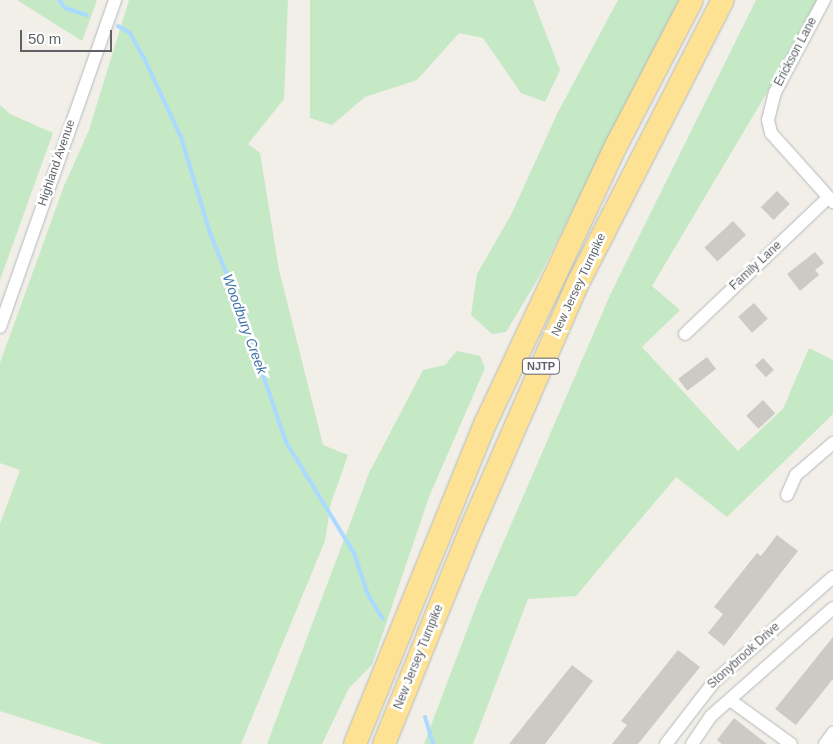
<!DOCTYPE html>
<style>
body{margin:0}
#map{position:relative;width:833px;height:744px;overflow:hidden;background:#f1efe8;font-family:Helvetica,sans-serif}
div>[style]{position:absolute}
.green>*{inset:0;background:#c5e8c5}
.stream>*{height:4px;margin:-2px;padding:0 2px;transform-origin:2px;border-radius:2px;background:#aadaff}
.building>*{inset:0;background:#cccac5;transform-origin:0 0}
.roads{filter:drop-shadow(0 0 1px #b5b8bc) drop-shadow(0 0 1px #b5b8bc)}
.minor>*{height:12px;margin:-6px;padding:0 6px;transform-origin:6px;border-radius:6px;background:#fff}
.motorway>*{height:22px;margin:-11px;padding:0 11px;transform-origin:11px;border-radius:11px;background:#fde293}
span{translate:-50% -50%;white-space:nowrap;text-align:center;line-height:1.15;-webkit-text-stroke:5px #fff;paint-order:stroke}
.shield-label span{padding:1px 4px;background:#fff;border:1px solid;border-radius:4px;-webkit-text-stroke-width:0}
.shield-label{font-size:11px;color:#5f6368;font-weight:700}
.street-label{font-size:12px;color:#5f6368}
.water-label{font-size:14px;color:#4174aa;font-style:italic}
.scale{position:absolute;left:20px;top:30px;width:92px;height:22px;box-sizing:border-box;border:2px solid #5f6368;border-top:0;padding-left:6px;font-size:15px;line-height:18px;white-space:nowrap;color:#5f6368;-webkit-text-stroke:4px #fff;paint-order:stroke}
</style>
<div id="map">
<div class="green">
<i style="clip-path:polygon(17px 0,97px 0,82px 41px)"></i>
<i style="clip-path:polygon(129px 0,288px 0,284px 99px,248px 144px,260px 153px,279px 270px,323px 445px,348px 455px,331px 503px,325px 541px,241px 744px,103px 744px,0 711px,0 524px,20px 470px,0 463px,0 363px,64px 186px,89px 130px)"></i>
<i style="clip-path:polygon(310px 0,533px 0,560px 70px,545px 102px,521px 93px,483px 38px,459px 33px,417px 80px,365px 97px,332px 125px,310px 118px)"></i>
<i style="clip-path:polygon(618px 0,679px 0,539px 277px,506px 332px,492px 334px,471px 315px,477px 274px,511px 215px,558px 112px)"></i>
<i style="clip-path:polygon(756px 0,822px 0,652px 286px,680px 310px,642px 347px,738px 451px,783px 409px,809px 348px,833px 360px,833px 414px,727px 517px,676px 477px,576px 596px,528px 599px,473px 744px,424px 744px,478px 601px,611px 293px)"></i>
<i style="clip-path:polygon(0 105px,10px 114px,53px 133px,0 280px)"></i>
<i style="clip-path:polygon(457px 351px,480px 356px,485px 368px,429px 497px,372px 665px,349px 688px,322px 744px,267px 744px,369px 473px,423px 370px,445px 365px)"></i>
</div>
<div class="stream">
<i style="left:59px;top:0;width:10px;rotate:53deg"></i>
<i style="left:65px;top:8px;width:23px;rotate:18deg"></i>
<i style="left:118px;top:26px;width:14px;rotate:30deg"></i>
<i style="left:130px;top:33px;width:29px;rotate:61deg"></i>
<i style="left:144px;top:58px;width:87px;rotate:64.9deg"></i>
<i style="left:181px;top:137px;width:100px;rotate:73.2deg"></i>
<i style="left:210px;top:233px;width:71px;rotate:67.8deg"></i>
<i style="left:237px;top:299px;width:151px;rotate:71.1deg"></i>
<i style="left:286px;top:442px;width:130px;rotate:58.5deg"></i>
<i style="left:354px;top:553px;width:44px;rotate:71.6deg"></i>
<i style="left:368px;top:595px;width:28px;rotate:58deg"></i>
<i style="left:425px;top:717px;width:28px;rotate:73deg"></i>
</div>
<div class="building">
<i style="left:777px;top:191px;width:18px;height:23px;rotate:45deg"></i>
<i style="left:733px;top:221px;width:19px;height:39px;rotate:47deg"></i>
<i style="clip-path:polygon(815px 252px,824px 263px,815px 270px,819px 275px,800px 291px,787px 274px)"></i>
<i style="left:754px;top:303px;width:21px;height:21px;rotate:49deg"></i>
<i style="left:707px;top:357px;width:15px;height:36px;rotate:53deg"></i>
<i style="left:763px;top:358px;width:16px;height:11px;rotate:47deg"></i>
<i style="left:763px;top:400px;width:18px;height:23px;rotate:47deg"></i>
<i style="clip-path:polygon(777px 535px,798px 551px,724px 646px,708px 633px,723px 614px,714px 607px,757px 553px,761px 556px)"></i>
<i style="clip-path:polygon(833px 637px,833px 679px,796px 725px,775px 709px)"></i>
<i style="clip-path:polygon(678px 650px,700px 667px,638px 744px,612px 744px,627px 725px,621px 721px)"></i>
<i style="clip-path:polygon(572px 665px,593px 681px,545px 744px,509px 744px)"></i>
<i style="clip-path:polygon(734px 718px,767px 744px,722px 744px,717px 740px)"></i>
</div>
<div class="roads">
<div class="minor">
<i style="left:824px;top:0;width:104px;rotate:118deg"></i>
<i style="left:775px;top:92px;width:29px;rotate:104deg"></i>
<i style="left:768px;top:120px;width:13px;rotate:77deg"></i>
<i style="left:771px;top:133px;width:93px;rotate:48.1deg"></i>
<i style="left:0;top:327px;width:347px;rotate:-70.6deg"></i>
<i style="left:685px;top:334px;width:197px;rotate:-43.6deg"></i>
<i style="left:787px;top:495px;width:22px;rotate:-66deg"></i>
<i style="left:796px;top:475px;width:49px;rotate:-40.9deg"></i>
<i style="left:730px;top:700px;width:75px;rotate:35.8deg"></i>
<i style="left:666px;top:744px;width:78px;rotate:-52.3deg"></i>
<i style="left:714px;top:682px;width:159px;rotate:-41.4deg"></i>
<i style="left:692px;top:744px;width:34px;rotate:-56deg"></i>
<i style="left:711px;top:716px;width:163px;rotate:-41.5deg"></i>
<i style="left:825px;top:744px;width:14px;rotate:-54deg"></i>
</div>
<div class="motorway">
<i style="left:355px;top:744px;width:348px;rotate:-67.9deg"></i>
<i style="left:486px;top:422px;width:307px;rotate:-64.8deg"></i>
<i style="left:617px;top:144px;width:162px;rotate:-62.5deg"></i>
<i style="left:384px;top:744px;width:230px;rotate:-68deg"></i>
<i style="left:470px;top:531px;width:266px;rotate:-66.5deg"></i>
<i style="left:576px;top:287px;width:322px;rotate:-62.9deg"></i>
</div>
</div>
<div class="shield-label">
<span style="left:541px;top:366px">NJTP</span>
</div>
<div class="street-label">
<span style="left:796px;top:52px;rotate:-62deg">Erickson Lane</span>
<span style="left:57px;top:163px;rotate:-71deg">Highland Avenue</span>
<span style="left:756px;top:266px;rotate:-43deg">Family Lane</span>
<span style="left:579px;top:285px;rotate:-65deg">New Jersey Turnpike</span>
<span style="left:744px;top:656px;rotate:-42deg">Stonybrook Drive</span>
<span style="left:419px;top:657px;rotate:-68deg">New Jersey Turnpike</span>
</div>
<div class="water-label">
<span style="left:245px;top:324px;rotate:70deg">Woodbury Creek</span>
</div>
<div class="scale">50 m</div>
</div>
